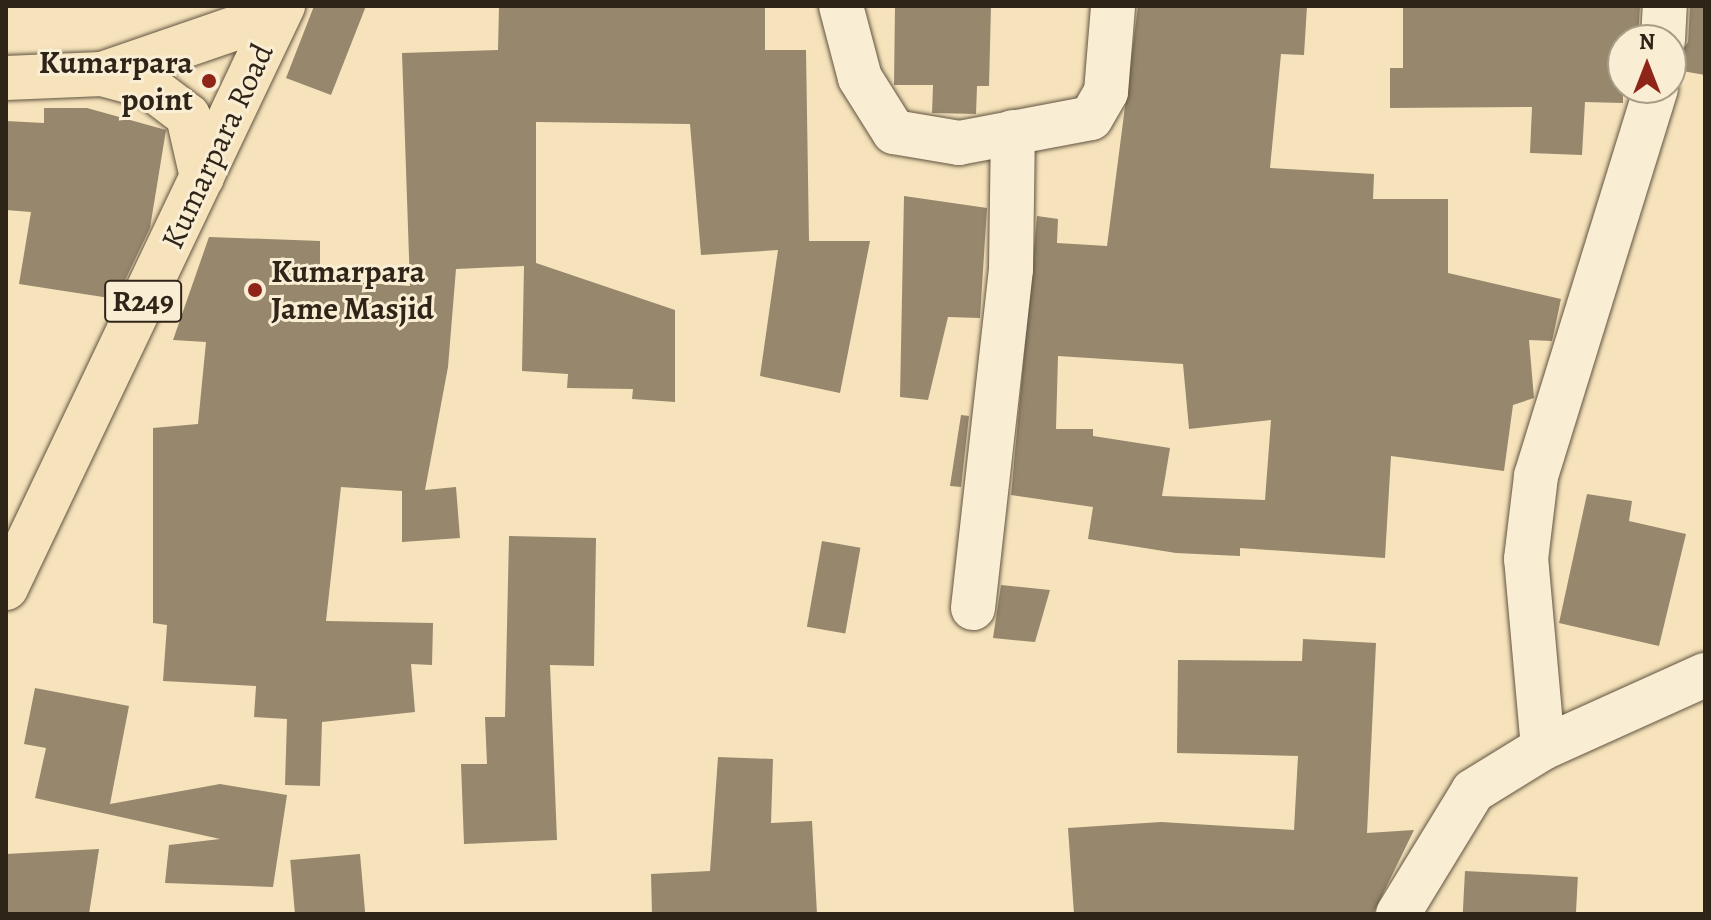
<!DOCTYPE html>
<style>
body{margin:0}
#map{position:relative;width:1711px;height:920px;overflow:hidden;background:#f6e3bb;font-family:Alegreya,serif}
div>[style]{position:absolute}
.building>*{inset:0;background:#96876d;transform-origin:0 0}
.roads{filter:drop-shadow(0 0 2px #615441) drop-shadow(0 0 2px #615441)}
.minor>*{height:44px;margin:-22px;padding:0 22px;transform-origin:22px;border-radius:22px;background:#f9edd3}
.primary>*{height:44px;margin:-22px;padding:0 22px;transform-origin:22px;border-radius:22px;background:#f6e3bb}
.dots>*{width:22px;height:22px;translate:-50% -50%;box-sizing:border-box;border:4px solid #f9edd3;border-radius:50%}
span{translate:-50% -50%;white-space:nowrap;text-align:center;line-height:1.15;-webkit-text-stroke:6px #f9edd3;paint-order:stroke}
.shield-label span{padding:2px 6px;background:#f9edd3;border:2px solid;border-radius:6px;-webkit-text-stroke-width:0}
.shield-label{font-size:30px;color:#2f2418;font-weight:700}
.poi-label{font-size:32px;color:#2f2418;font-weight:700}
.right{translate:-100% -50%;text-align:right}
.left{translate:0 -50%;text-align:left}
.street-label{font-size:32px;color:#2f2418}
.frame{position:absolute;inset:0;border:8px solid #2f2418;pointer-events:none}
.north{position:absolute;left:1607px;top:24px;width:80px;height:80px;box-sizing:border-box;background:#f9edd3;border:2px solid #a89d88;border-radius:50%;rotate:0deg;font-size:22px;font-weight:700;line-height:32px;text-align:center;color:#2f2418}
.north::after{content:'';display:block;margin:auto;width:28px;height:36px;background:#8f2418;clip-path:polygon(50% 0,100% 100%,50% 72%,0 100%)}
</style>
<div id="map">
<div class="building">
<i style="clip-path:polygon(314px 6px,366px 6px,331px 95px,286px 78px)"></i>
<i style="clip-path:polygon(499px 6px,765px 6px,765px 50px,806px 50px,809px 241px,870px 241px,840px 393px,760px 376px,778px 250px,701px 255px,690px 124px,536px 122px,536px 263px,675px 310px,675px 402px,632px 399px,633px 389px,567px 388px,568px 374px,522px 371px,524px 266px,456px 269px,448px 367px,425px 490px,456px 487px,460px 538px,402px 542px,402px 491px,341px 487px,326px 621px,433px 623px,432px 665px,411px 664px,415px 712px,322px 722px,320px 786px,285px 785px,287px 719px,254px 717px,256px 686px,163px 681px,167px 625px,153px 623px,153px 428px,198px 424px,206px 342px,173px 340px,209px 237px,320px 241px,320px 280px,410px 286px,402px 53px,498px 50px)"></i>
<i style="clip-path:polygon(895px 6px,991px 6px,989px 86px,977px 86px,976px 114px,932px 113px,933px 85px,894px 85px)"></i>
<i style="clip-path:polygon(evenodd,1138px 6px,1307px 6px,1304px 55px,1281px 54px,1270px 168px,1374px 174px,1373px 199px,1448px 199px,1448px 273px,1561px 299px,1552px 341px,1529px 340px,1534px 398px,1513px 405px,1504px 471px,1391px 456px,1385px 558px,1240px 548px,1240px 556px,1176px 553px,1088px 539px,1093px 507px,1011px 495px,1037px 216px,1058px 219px,1057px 243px,1107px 246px,1138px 6px,1058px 356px,1183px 364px,1189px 429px,1271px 420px,1265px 500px,1162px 496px,1170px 448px,1093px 436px,1093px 429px,1056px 429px,1058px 356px)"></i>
<i style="clip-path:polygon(1403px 6px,1640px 6px,1638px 40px,1623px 40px,1623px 103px,1585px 102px,1582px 155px,1530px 153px,1532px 107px,1390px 108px,1390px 68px,1403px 68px)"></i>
<i style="clip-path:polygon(1690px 6px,1705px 6px,1705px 75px,1671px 69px,1688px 42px)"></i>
<i style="clip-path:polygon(44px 108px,87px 108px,166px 130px,150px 228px,116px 299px,19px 284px,31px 212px,6px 210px,6px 121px,44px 123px)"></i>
<i style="clip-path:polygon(904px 196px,987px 208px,980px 318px,948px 317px,928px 400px,900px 397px)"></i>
<i style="clip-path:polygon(961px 415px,969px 416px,961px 487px,950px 486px)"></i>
<i style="clip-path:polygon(1587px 494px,1632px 501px,1629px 521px,1686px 534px,1659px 646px,1559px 623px)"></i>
<i style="clip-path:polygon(509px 536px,596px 538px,594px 666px,550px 665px,557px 840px,464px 844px,461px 764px,487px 764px,485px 717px,505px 717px)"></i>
<i style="left:822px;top:541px;width:39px;height:87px;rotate:10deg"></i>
<i style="clip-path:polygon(1001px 585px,1050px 590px,1035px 642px,993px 638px)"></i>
<i style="clip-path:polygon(1303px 639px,1376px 643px,1367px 833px,1414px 830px,1373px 914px,1074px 914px,1068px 828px,1161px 822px,1294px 830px,1298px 756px,1177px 753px,1178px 660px,1302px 661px)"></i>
<i style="clip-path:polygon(35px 688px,129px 706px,110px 804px,220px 784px,287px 795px,273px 887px,165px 883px,169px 845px,220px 839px,35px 798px,46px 748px,24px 744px)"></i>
<i style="clip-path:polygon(718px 757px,773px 759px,771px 823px,812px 821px,817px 914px,652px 914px,651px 874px,710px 871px)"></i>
<i style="clip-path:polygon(99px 849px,89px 914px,6px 914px,6px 854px)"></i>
<i style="left:360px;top:854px;width:60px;height:70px;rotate:85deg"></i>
<i style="left:1465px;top:871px;width:113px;height:43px;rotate:3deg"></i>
</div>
<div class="roads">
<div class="minor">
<i style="left:841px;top:6px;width:74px;rotate:75.2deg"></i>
<i style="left:860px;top:78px;width:64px;rotate:57.8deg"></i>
<i style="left:894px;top:132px;width:66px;rotate:9.6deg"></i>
<i style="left:959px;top:143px;width:134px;rotate:-10.7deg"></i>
<i style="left:1091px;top:118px;width:30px;rotate:-60deg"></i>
<i style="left:1106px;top:92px;width:86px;rotate:-85.3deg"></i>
<i style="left:1663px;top:40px;width:34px;rotate:-87deg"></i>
<i style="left:973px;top:608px;width:341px;rotate:-83.6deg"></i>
<i style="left:1011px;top:269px;width:137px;rotate:-89.2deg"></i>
<i style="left:1543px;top:748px;width:190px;rotate:-95.1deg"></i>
<i style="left:1526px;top:559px;width:84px;rotate:-83.1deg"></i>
<i style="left:1536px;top:476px;width:406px;rotate:-72.8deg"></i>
<i style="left:1398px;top:914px;width:144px;rotate:-58.6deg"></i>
<i style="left:1473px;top:791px;width:82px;rotate:-31.6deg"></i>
<i style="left:1543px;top:748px;width:178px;rotate:-24.3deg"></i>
</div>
<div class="primary">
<i style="left:102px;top:74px;width:50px;rotate:15.2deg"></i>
<i style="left:150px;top:87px;width:48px;rotate:37.3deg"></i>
<i style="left:188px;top:116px;width:63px;rotate:77.1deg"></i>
<i style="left:6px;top:78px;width:96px;rotate:-2.4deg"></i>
<i style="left:102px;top:74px;width:187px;rotate:-19deg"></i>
<i style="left:6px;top:588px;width:645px;rotate:-64.55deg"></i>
</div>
</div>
<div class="dots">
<i style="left:209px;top:81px;background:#8f2418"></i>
<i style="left:255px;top:290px;background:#8f2418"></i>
</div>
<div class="shield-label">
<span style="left:143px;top:301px">R249</span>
</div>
<div class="poi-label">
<span class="right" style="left:193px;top:81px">Kumarpara<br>point</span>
<span class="left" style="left:271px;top:290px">Kumarpara<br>Jame Masjid</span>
</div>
<div class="street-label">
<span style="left:217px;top:146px;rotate:-65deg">Kumarpara Road</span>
</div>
<div class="frame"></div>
<div class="north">N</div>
</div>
